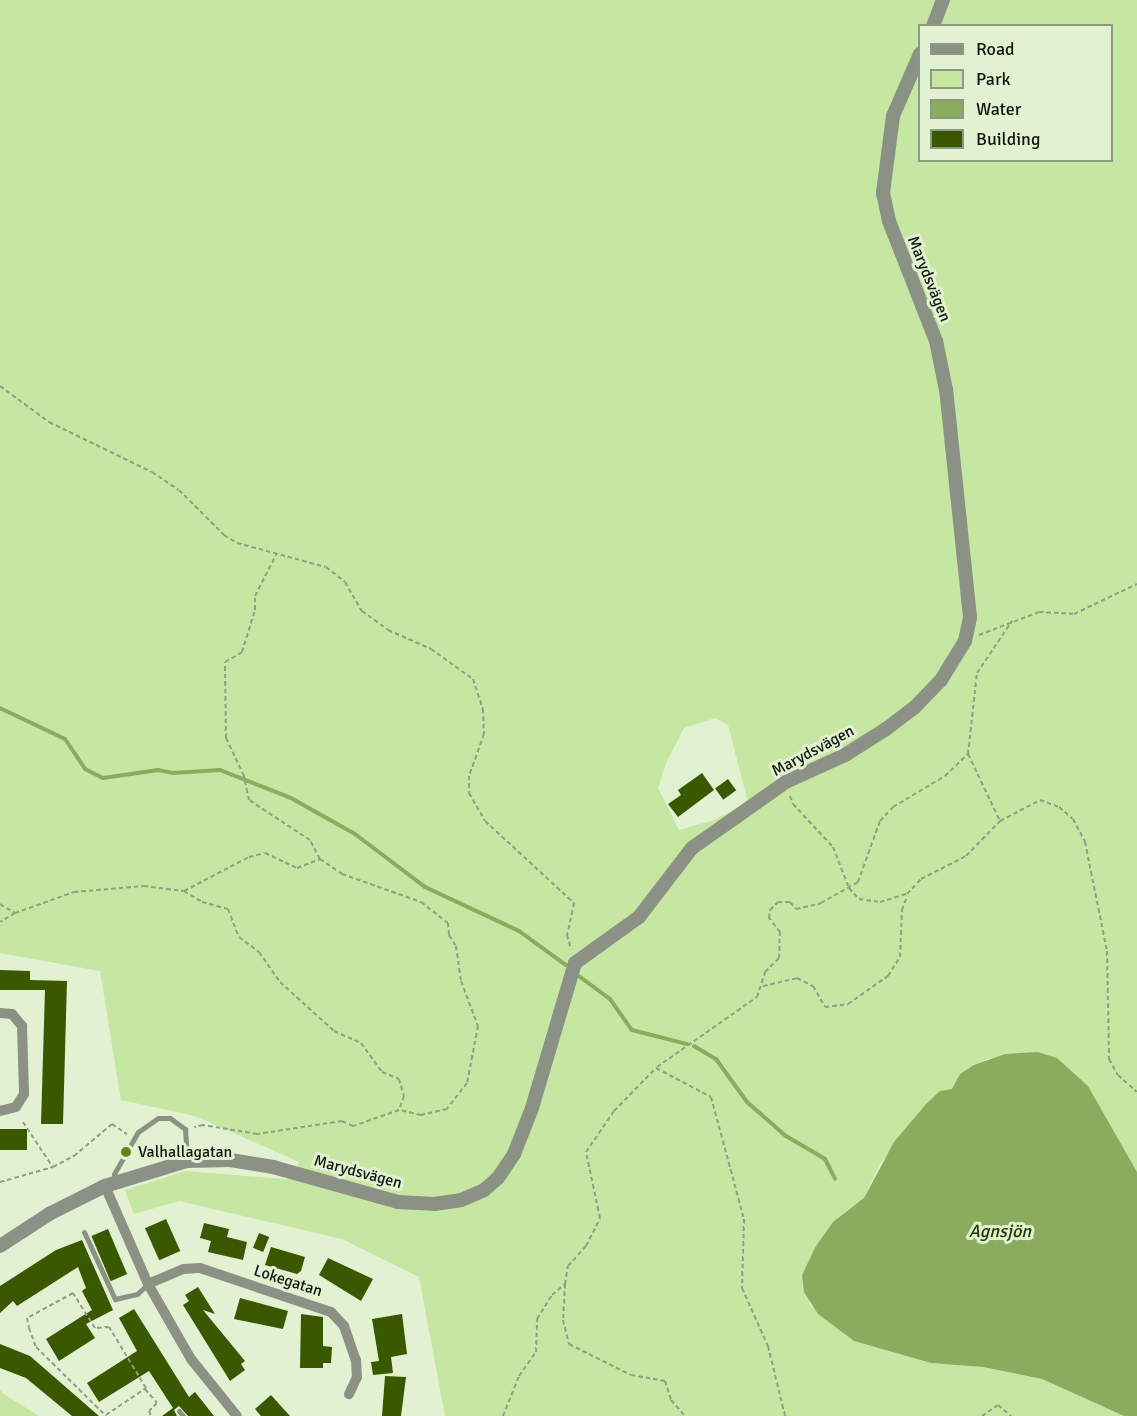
<!DOCTYPE html>
<meta charset="utf-8">
<style>
body{margin:0}
#map{position:relative;width:1137px;height:1416px;overflow:hidden;background:#e2f1d2;font-family:Signika,sans-serif}
div>[style]{position:absolute}
.green>*{inset:0;background:#c5e7a1}
.water>*{inset:0;background:#89ac5f}
.stream>*{height:4px;margin:-2px;padding:0 2px;transform-origin:2px;border-radius:2px;background:#89ac5f}
.building>*{inset:0;background:#395800;transform-origin:0 0}
.path>*{height:2px;margin-top:-1px;transform-origin:0;background:repeating-linear-gradient(90deg,#929d86 0 4.5px,transparent 0 7.5px)}
.service>*{height:5px;margin:-2.5px;padding:0 2.5px;transform-origin:2.5px;border-radius:2.5px;background:#8b9184}
.minor>*{height:10px;margin:-5px;padding:0 5px;transform-origin:5px;border-radius:5px;background:#8b9184}
.tertiary>*{height:14px;margin:-7px;padding:0 7px;transform-origin:7px;border-radius:7px;background:#8b9184}
.dots>*{width:16px;height:16px;translate:-50% -50%;box-sizing:border-box;border:3px solid #e2f1d2;border-radius:50%}
span{translate:-50% -50%;white-space:nowrap;text-align:center;line-height:1.15;-webkit-text-stroke:6px #e2f1d2;paint-order:stroke}
.street-label{font-size:16px;color:#11160c}
.poi-label{font-size:16px;color:#11160c}
.left{translate:0 -50%;text-align:left}
.water-label{font-size:18px;color:#223800;font-style:italic}
.legend{position:absolute;left:918px;top:24px;width:195px;height:138px;box-sizing:border-box;background:#e2f1d2;border:2px solid #8e9983;margin:0;padding:8px 10px;list-style:none;font-size:18px;color:#11160c}
.legend li{display:flex;align-items:center;gap:12px;height:30px}
.legend b{width:30px;border:2px solid #8e9983}
</style>
<div id="map">
<div class="green">
<i style="clip-path:polygon(evenodd,0 0,1137px 0,1137px 1172px,1088px 1086px,1057px 1058px,1038px 1052px,987px 1059px,960px 1074px,953px 1089px,880px 1163px,864px 1198px,833px 1222px,816px 1246px,809px 1304px,854px 1341px,931px 1363px,983px 1367px,1042px 1379px,1124px 1416px,445px 1416px,419px 1277px,342px 1239px,179px 1201px,134px 1214px,125px 1190px,186px 1171px,295px 1180px,299px 1162px,195px 1116px,121px 1100px,100px 971px,0 953px,0 0,920px 26px,1112px 26px,1112px 160px,920px 160px,920px 26px,0 0,715px 718px,728px 725px,748px 802px,714px 820px,679px 830px,658px 788px,666px 763px,684px 728px,715px 718px)"></i>
<i style="clip-path:polygon(0 1390px,5px 1395px,39px 1416px,0 1416px)"></i>
</div>
<div class="water">
<i style="clip-path:polygon(1038px 1052px,1057px 1058px,1088px 1086px,1137px 1172px,1137px 1416px,1124px 1416px,1042px 1379px,983px 1367px,931px 1363px,854px 1341px,818px 1314px,804px 1292px,802px 1275px,816px 1246px,833px 1222px,864px 1198px,894px 1142px,927px 1103px,940px 1091px,952px 1089px,960px 1074px,974px 1065px,1005px 1054px)"></i>
</div>
<div class="stream">
<i style="left:0;top:708px;width:72px;rotate:25.5deg"></i>
<i style="left:65px;top:739px;width:36px;rotate:56deg"></i>
<i style="left:85px;top:769px;width:20px;rotate:27deg"></i>
<i style="left:103px;top:778px;width:56px;rotate:-8.3deg"></i>
<i style="left:158px;top:770px;width:15px;rotate:11deg"></i>
<i style="left:173px;top:773px;width:47px;rotate:-3.7deg"></i>
<i style="left:220px;top:770px;width:76px;rotate:21.5deg"></i>
<i style="left:291px;top:798px;width:73px;rotate:29.4deg"></i>
<i style="left:355px;top:834px;width:88px;rotate:37.1deg"></i>
<i style="left:425px;top:887px;width:104px;rotate:25.1deg"></i>
<i style="left:519px;top:931px;width:58px;rotate:35.9deg"></i>
<i style="left:576px;top:974px;width:42px;rotate:36.3deg"></i>
<i style="left:610px;top:999px;width:38px;rotate:55deg"></i>
<i style="left:632px;top:1030px;width:57px;rotate:14.3deg"></i>
<i style="left:694px;top:1046px;width:26px;rotate:31deg"></i>
<i style="left:716px;top:1059px;width:53px;rotate:54.2deg"></i>
<i style="left:747px;top:1102px;width:52px;rotate:41.1deg"></i>
<i style="left:786px;top:1136px;width:45px;rotate:30.5deg"></i>
<i style="left:825px;top:1159px;width:22px;rotate:63deg"></i>
</div>
<div class="building">
<i style="clip-path:polygon(702px 773px,714px 790px,678px 817px,668px 804px,681px 795px,678px 790px)"></i>
<i style="left:728px;top:779px;width:14px;height:16px;rotate:54deg"></i>
<i style="clip-path:polygon(0 970px,30px 971px,30px 980px,67px 981px,63px 1124px,41px 1124px,45px 990px,0 990px)"></i>
<i style="left:0;top:1129px;width:27px;height:21px"></i>
<i style="left:166px;top:1219px;width:35px;height:23px;rotate:66deg"></i>
<i style="clip-path:polygon(204px 1223px,229px 1229px,227px 1237px,247px 1242px,243px 1260px,208px 1252px,211px 1241px,200px 1238px)"></i>
<i style="left:108px;top:1229px;width:49px;height:18px;rotate:67deg"></i>
<i style="left:259px;top:1233px;width:11px;height:16px;rotate:22deg"></i>
<i style="clip-path:polygon(82px 1240px,113px 1310px,86px 1324px,95px 1338px,59px 1361px,46px 1339px,92px 1310px,82px 1291px,86px 1288px,78px 1267px,17px 1306px,13px 1301px,0 1313px,0 1286px,56px 1250px)"></i>
<i style="clip-path:polygon(271px 1247px,305px 1257px,301px 1271px,297px 1274px,265px 1265px)"></i>
<i style="clip-path:polygon(328px 1258px,373px 1279px,361px 1301px,319px 1275px)"></i>
<i style="clip-path:polygon(198px 1287px,215px 1314px,203px 1310px,245px 1361px,241px 1364px,245px 1370px,230px 1381px,183px 1305px,189px 1301px,185px 1295px)"></i>
<i style="clip-path:polygon(240px 1298px,288px 1311px,283px 1329px,234px 1319px)"></i>
<i style="clip-path:polygon(134px 1309px,189px 1397px,195px 1392px,214px 1416px,188px 1416px,179px 1406px,174px 1410px,177px 1416px,162px 1416px,173px 1408px,149px 1371px,99px 1402px,87px 1383px,137px 1351px,119px 1318px)"></i>
<i style="clip-path:polygon(301px 1314px,323px 1317px,323px 1346px,332px 1347px,331px 1363px,323px 1363px,323px 1368px,300px 1368px)"></i>
<i style="clip-path:polygon(402px 1314px,407px 1354px,391px 1357px,393px 1373px,373px 1375px,371px 1362px,379px 1361px,372px 1319px)"></i>
<i style="clip-path:polygon(0 1344px,30px 1356px,99px 1416px,72px 1416px,26px 1378px,0 1368px)"></i>
<i style="clip-path:polygon(385px 1376px,406px 1377px,401px 1416px,382px 1416px)"></i>
<i style="clip-path:polygon(271px 1395px,290px 1416px,261px 1416px,255px 1409px)"></i>
</div>
<div class="path">
<i style="left:0;top:386px;width:61px;rotate:36.3deg"></i>
<i style="left:49px;top:422px;width:114px;rotate:25.9deg"></i>
<i style="left:152px;top:472px;width:32px;rotate:34deg"></i>
<i style="left:179px;top:490px;width:64px;rotate:45deg"></i>
<i style="left:224px;top:535px;width:15px;rotate:32deg"></i>
<i style="left:237px;top:543px;width:92px;rotate:15.1deg"></i>
<i style="left:326px;top:567px;width:24px;rotate:38deg"></i>
<i style="left:345px;top:582px;width:34px;rotate:60deg"></i>
<i style="left:362px;top:611px;width:32px;rotate:36deg"></i>
<i style="left:388px;top:630px;width:47px;rotate:23.8deg"></i>
<i style="left:431px;top:649px;width:52px;rotate:35.5deg"></i>
<i style="left:473px;top:679px;width:32px;rotate:72deg"></i>
<i style="left:483px;top:709px;width:25px;rotate:88deg"></i>
<i style="left:484px;top:734px;width:45px;rotate:109.7deg"></i>
<i style="left:469px;top:776px;width:17px;rotate:90deg"></i>
<i style="left:469px;top:793px;width:32px;rotate:60deg"></i>
<i style="left:485px;top:821px;width:121px;rotate:42.7deg"></i>
<i style="left:574px;top:903px;width:33px;rotate:102deg"></i>
<i style="left:567px;top:935px;width:15px;rotate:74deg"></i>
<i style="left:979px;top:635px;width:64px;rotate:-21deg"></i>
<i style="left:1039px;top:612px;width:35px;rotate:3deg"></i>
<i style="left:1074px;top:614px;width:70px;rotate:-25.5deg"></i>
<i style="left:968px;top:754px;width:74px;rotate:64.5deg"></i>
<i style="left:790px;top:796px;width:9px;rotate:69deg"></i>
<i style="left:793px;top:804px;width:59px;rotate:47.1deg"></i>
<i style="left:833px;top:847px;width:44px;rotate:68.7deg"></i>
<i style="left:849px;top:888px;width:15px;rotate:48deg"></i>
<i style="left:859px;top:899px;width:21px;rotate:8deg"></i>
<i style="left:880px;top:902px;width:28px;rotate:-17deg"></i>
<i style="left:907px;top:894px;width:21px;rotate:-47deg"></i>
<i style="left:921px;top:879px;width:51px;rotate:-27.1deg"></i>
<i style="left:966px;top:856px;width:49px;rotate:-45.8deg"></i>
<i style="left:1000px;top:821px;width:45px;rotate:-27.7deg"></i>
<i style="left:1040px;top:800px;width:20px;rotate:20deg"></i>
<i style="left:1059px;top:807px;width:18px;rotate:41deg"></i>
<i style="left:1073px;top:819px;width:26px;rotate:62deg"></i>
<i style="left:1085px;top:842px;width:111px;rotate:78.6deg"></i>
<i style="left:1107px;top:951px;width:108px;rotate:88.9deg"></i>
<i style="left:1109px;top:1059px;width:18px;rotate:61deg"></i>
<i style="left:1118px;top:1075px;width:25px;rotate:42deg"></i>
<i style="left:320px;top:859px;width:27px;rotate:34deg"></i>
<i style="left:342px;top:874px;width:84px;rotate:19.5deg"></i>
<i style="left:421px;top:902px;width:34px;rotate:38deg"></i>
<i style="left:448px;top:923px;width:12px;rotate:85deg"></i>
<i style="left:449px;top:935px;width:13px;rotate:58deg"></i>
<i style="left:456px;top:946px;width:35px;rotate:82deg"></i>
<i style="left:461px;top:981px;width:48px;rotate:69.3deg"></i>
<i style="left:478px;top:1026px;width:58px;rotate:100.9deg"></i>
<i style="left:467px;top:1083px;width:33px;rotate:128deg"></i>
<i style="left:447px;top:1109px;width:27px;rotate:167deg"></i>
<i style="left:421px;top:1115px;width:23px;rotate:-167deg"></i>
<i style="left:184px;top:891px;width:73px;rotate:-27.6deg"></i>
<i style="left:249px;top:857px;width:16px;rotate:-14deg"></i>
<i style="left:265px;top:853px;width:35px;rotate:25deg"></i>
<i style="left:297px;top:868px;width:25px;rotate:-21deg"></i>
<i style="left:320px;top:859px;width:21px;rotate:-118deg"></i>
<i style="left:310px;top:840px;width:73px;rotate:-146.7deg"></i>
<i style="left:249px;top:800px;width:25px;rotate:-102deg"></i>
<i style="left:244px;top:776px;width:42px;rotate:-115.3deg"></i>
<i style="left:226px;top:738px;width:76px;rotate:-90.8deg"></i>
<i style="left:225px;top:662px;width:20px;rotate:-30deg"></i>
<i style="left:242px;top:652px;width:44px;rotate:-72.8deg"></i>
<i style="left:255px;top:610px;width:14px;rotate:-90deg"></i>
<i style="left:255px;top:596px;width:48px;rotate:-62.9deg"></i>
<i style="left:0;top:904px;width:17px;rotate:31deg"></i>
<i style="left:15px;top:913px;width:17px;rotate:149deg"></i>
<i style="left:15px;top:913px;width:63px;rotate:-19.6deg"></i>
<i style="left:74px;top:892px;width:70px;rotate:-4.9deg"></i>
<i style="left:144px;top:886px;width:40px;rotate:7.1deg"></i>
<i style="left:184px;top:891px;width:21px;rotate:31deg"></i>
<i style="left:202px;top:902px;width:27px;rotate:15deg"></i>
<i style="left:228px;top:909px;width:30px;rotate:69deg"></i>
<i style="left:239px;top:937px;width:25px;rotate:37deg"></i>
<i style="left:259px;top:952px;width:37px;rotate:55deg"></i>
<i style="left:280px;top:982px;width:73px;rotate:42.2deg"></i>
<i style="left:334px;top:1031px;width:30px;rotate:24deg"></i>
<i style="left:361px;top:1043px;width:36px;rotate:54deg"></i>
<i style="left:382px;top:1072px;width:18px;rotate:22deg"></i>
<i style="left:399px;top:1079px;width:18px;rotate:74deg"></i>
<i style="left:404px;top:1096px;width:15px;rotate:110deg"></i>
<i style="left:399px;top:1110px;width:49px;rotate:160.8deg"></i>
<i style="left:353px;top:1126px;width:12px;rotate:-156deg"></i>
<i style="left:342px;top:1121px;width:86px;rotate:171.3deg"></i>
<i style="left:257px;top:1134px;width:55px;rotate:-170.5deg"></i>
<i style="left:203px;top:1125px;width:9px;rotate:167deg"></i>
<i style="left:763px;top:986px;width:35px;rotate:-13deg"></i>
<i style="left:797px;top:978px;width:18px;rotate:27deg"></i>
<i style="left:813px;top:986px;width:24px;rotate:60deg"></i>
<i style="left:825px;top:1007px;width:23px;rotate:-7deg"></i>
<i style="left:848px;top:1004px;width:49px;rotate:-35deg"></i>
<i style="left:888px;top:976px;width:22px;rotate:-58deg"></i>
<i style="left:900px;top:957px;width:47px;rotate:-87.6deg"></i>
<i style="left:902px;top:910px;width:15px;rotate:-70deg"></i>
<i style="left:657px;top:1067px;width:122px;rotate:-35deg"></i>
<i style="left:757px;top:997px;width:26px;rotate:-72deg"></i>
<i style="left:765px;top:972px;width:20px;rotate:-45deg"></i>
<i style="left:779px;top:958px;width:26px;rotate:-88deg"></i>
<i style="left:780px;top:932px;width:18px;rotate:-128deg"></i>
<i style="left:769px;top:918px;width:8px;rotate:-83deg"></i>
<i style="left:770px;top:910px;width:11px;rotate:-45deg"></i>
<i style="left:778px;top:902px;width:12px"></i>
<i style="left:790px;top:902px;width:9px;rotate:49deg"></i>
<i style="left:796px;top:909px;width:26px;rotate:-13deg"></i>
<i style="left:821px;top:903px;width:43px;rotate:-29.6deg"></i>
<i style="left:858px;top:882px;width:65px;rotate:-70.2deg"></i>
<i style="left:880px;top:821px;width:19px;rotate:-47deg"></i>
<i style="left:893px;top:807px;width:61px;rotate:-30.8deg"></i>
<i style="left:945px;top:776px;width:32px;rotate:-44deg"></i>
<i style="left:968px;top:754px;width:81px;rotate:-83.7deg"></i>
<i style="left:977px;top:673px;width:63px;rotate:-56.1deg"></i>
<i style="left:23px;top:1122px;width:53px;rotate:56.6deg"></i>
<i style="left:0;top:1182px;width:55px;rotate:-15.8deg"></i>
<i style="left:53px;top:1167px;width:24px;rotate:-28deg"></i>
<i style="left:74px;top:1156px;width:50px;rotate:-40.1deg"></i>
<i style="left:112px;top:1124px;width:18px;rotate:34deg"></i>
<i style="left:565px;top:1284px;width:36px;rotate:93deg"></i>
<i style="left:563px;top:1320px;width:25px;rotate:76deg"></i>
<i style="left:569px;top:1344px;width:69px;rotate:26.6deg"></i>
<i style="left:631px;top:1375px;width:35px;rotate:10deg"></i>
<i style="left:665px;top:1381px;width:20px;rotate:72deg"></i>
<i style="left:671px;top:1400px;width:21px;rotate:49deg"></i>
<i style="left:145px;top:1389px;width:18px;rotate:49deg"></i>
<i style="left:157px;top:1403px;width:11px;rotate:135deg"></i>
<i style="left:149px;top:1411px;width:5px;rotate:68deg"></i>
<i style="left:106px;top:1415px;width:48px;rotate:-34deg"></i>
<i style="left:146px;top:1388px;width:71px;rotate:-121.2deg"></i>
<i style="left:109px;top:1327px;width:14px;rotate:176deg"></i>
<i style="left:95px;top:1328px;width:41px;rotate:-122.2deg"></i>
<i style="left:73px;top:1293px;width:52px;rotate:151.5deg"></i>
<i style="left:27px;top:1318px;width:10px;rotate:79deg"></i>
<i style="left:29px;top:1328px;width:20px;rotate:70deg"></i>
<i style="left:36px;top:1347px;width:98px;rotate:44.6deg"></i>
<i style="left:503px;top:1416px;width:43px;rotate:-68.2deg"></i>
<i style="left:519px;top:1376px;width:29px;rotate:-55deg"></i>
<i style="left:536px;top:1352px;width:33px;rotate:-88deg"></i>
<i style="left:537px;top:1319px;width:28px;rotate:-58deg"></i>
<i style="left:552px;top:1295px;width:17px;rotate:-40deg"></i>
<i style="left:565px;top:1284px;width:18px;rotate:-81deg"></i>
<i style="left:568px;top:1266px;width:27px;rotate:-48deg"></i>
<i style="left:586px;top:1246px;width:31px;rotate:-63deg"></i>
<i style="left:600px;top:1218px;width:67px;rotate:-102deg"></i>
<i style="left:586px;top:1152px;width:50px;rotate:-55.7deg"></i>
<i style="left:614px;top:1111px;width:60px;rotate:-45.7deg"></i>
<i style="left:656px;top:1068px;width:62px;rotate:27.8deg"></i>
<i style="left:711px;top:1097px;width:126px;rotate:74.9deg"></i>
<i style="left:744px;top:1219px;width:69px;rotate:91.7deg"></i>
<i style="left:742px;top:1288px;width:64px;rotate:65.9deg"></i>
<i style="left:768px;top:1346px;width:72px;rotate:76.3deg"></i>
<i style="left:982px;top:1416px;width:19px;rotate:-35deg"></i>
<i style="left:998px;top:1405px;width:17px;rotate:40deg"></i>
</div>
<div class="service">
<i style="left:117px;top:1183px;width:9px;rotate:-108deg"></i>
<i style="left:114px;top:1174px;width:48px;rotate:-60.3deg"></i>
<i style="left:138px;top:1132px;width:24px;rotate:-35deg"></i>
<i style="left:158px;top:1118px;width:12px"></i>
<i style="left:170px;top:1118px;width:19px;rotate:36deg"></i>
<i style="left:185px;top:1129px;width:30px;rotate:86deg"></i>
<i style="left:84px;top:1232px;width:74px;rotate:65.2deg"></i>
<i style="left:115px;top:1299px;width:23px;rotate:-13deg"></i>
<i style="left:137px;top:1294px;width:15px;rotate:-42deg"></i>
<i style="left:179px;top:1411px;width:6px;rotate:51deg"></i>
</div>
<div class="minor">
<i style="left:0;top:1013px;width:12px;rotate:5deg"></i>
<i style="left:12px;top:1014px;width:16px;rotate:50deg"></i>
<i style="left:22px;top:1026px;width:68px;rotate:88.3deg"></i>
<i style="left:24px;top:1094px;width:15px;rotate:122deg"></i>
<i style="left:16px;top:1107px;width:16px;rotate:166deg"></i>
<i style="left:105px;top:1186px;width:107px;rotate:66.3deg"></i>
<i style="left:148px;top:1284px;width:86px;rotate:60.2deg"></i>
<i style="left:191px;top:1359px;width:73px;rotate:51.1deg"></i>
<i style="left:148px;top:1284px;width:39px;rotate:-23deg"></i>
<i style="left:184px;top:1269px;width:16px;rotate:-4deg"></i>
<i style="left:200px;top:1268px;width:138px;rotate:18.6deg"></i>
<i style="left:331px;top:1312px;width:19px;rotate:47deg"></i>
<i style="left:344px;top:1326px;width:36px;rotate:71deg"></i>
<i style="left:356px;top:1360px;width:17px;rotate:87deg"></i>
<i style="left:357px;top:1377px;width:19px;rotate:115deg"></i>
</div>
<div class="tertiary">
<i style="left:933px;top:26px;width:28px;rotate:-69deg"></i>
<i style="left:0;top:1246px;width:59px;rotate:-33.1deg"></i>
<i style="left:49px;top:1214px;width:63px;rotate:-26.6deg"></i>
<i style="left:105px;top:1186px;width:86px;rotate:-17deg"></i>
<i style="left:187px;top:1161px;width:43px;rotate:-1.3deg"></i>
<i style="left:230px;top:1160px;width:44px;rotate:9.2deg"></i>
<i style="left:273px;top:1167px;width:130px;rotate:15.6deg"></i>
<i style="left:398px;top:1202px;width:36px;rotate:3deg"></i>
<i style="left:434px;top:1204px;width:27px;rotate:-8deg"></i>
<i style="left:461px;top:1200px;width:25px;rotate:-23deg"></i>
<i style="left:484px;top:1190px;width:18px;rotate:-41deg"></i>
<i style="left:498px;top:1178px;width:29px;rotate:-56deg"></i>
<i style="left:514px;top:1154px;width:49px;rotate:-68.6deg"></i>
<i style="left:532px;top:1108px;width:151px;rotate:-73.5deg"></i>
<i style="left:575px;top:963px;width:79px;rotate:-35.7deg"></i>
<i style="left:639px;top:917px;width:87px;rotate:-52.5deg"></i>
<i style="left:692px;top:848px;width:115px;rotate:-35.1deg"></i>
<i style="left:786px;top:782px;width:65px;rotate:-24.6deg"></i>
<i style="left:845px;top:755px;width:49px;rotate:-32.4deg"></i>
<i style="left:886px;top:729px;width:35px;rotate:-37deg"></i>
<i style="left:914px;top:708px;width:39px;rotate:-46deg"></i>
<i style="left:941px;top:680px;width:46px;rotate:-58.4deg"></i>
<i style="left:965px;top:641px;width:25px;rotate:-78deg"></i>
<i style="left:970px;top:617px;width:228px;rotate:-96deg"></i>
<i style="left:946px;top:390px;width:50px;rotate:-101.5deg"></i>
<i style="left:936px;top:341px;width:129px;rotate:-111.4deg"></i>
<i style="left:889px;top:221px;width:29px;rotate:-102deg"></i>
<i style="left:883px;top:193px;width:78px;rotate:-82.6deg"></i>
<i style="left:893px;top:116px;width:68px;rotate:-66.5deg"></i>
</div>
<div class="dots">
<i style="left:126px;top:1152px;background:#5d8714"></i>
</div>
<div class="street-label">
<span style="left:929px;top:279px;rotate:68deg">Marydsvägen</span>
<span style="left:813px;top:751px;rotate:-28deg">Marydsvägen</span>
<span style="left:358px;top:1172px;rotate:15deg">Marydsvägen</span>
<span style="left:288px;top:1281px;rotate:18deg">Lokegatan</span>
</div>
<div class="poi-label">
<span class="left" style="left:138px;top:1152px">Valhallagatan</span>
</div>
<div class="water-label">
<span style="left:1000px;top:1231px">Agnsjön</span>
</div>
<ul class="legend">
<li><b style="height:8px;background:#8b9184"></b>Road</li>
<li><b style="height:16px;background:#c5e7a1"></b>Park</li>
<li><b style="height:16px;background:#89ac5f"></b>Water</li>
<li><b style="height:16px;background:#395800"></b>Building</li>
</ul>
</div>
